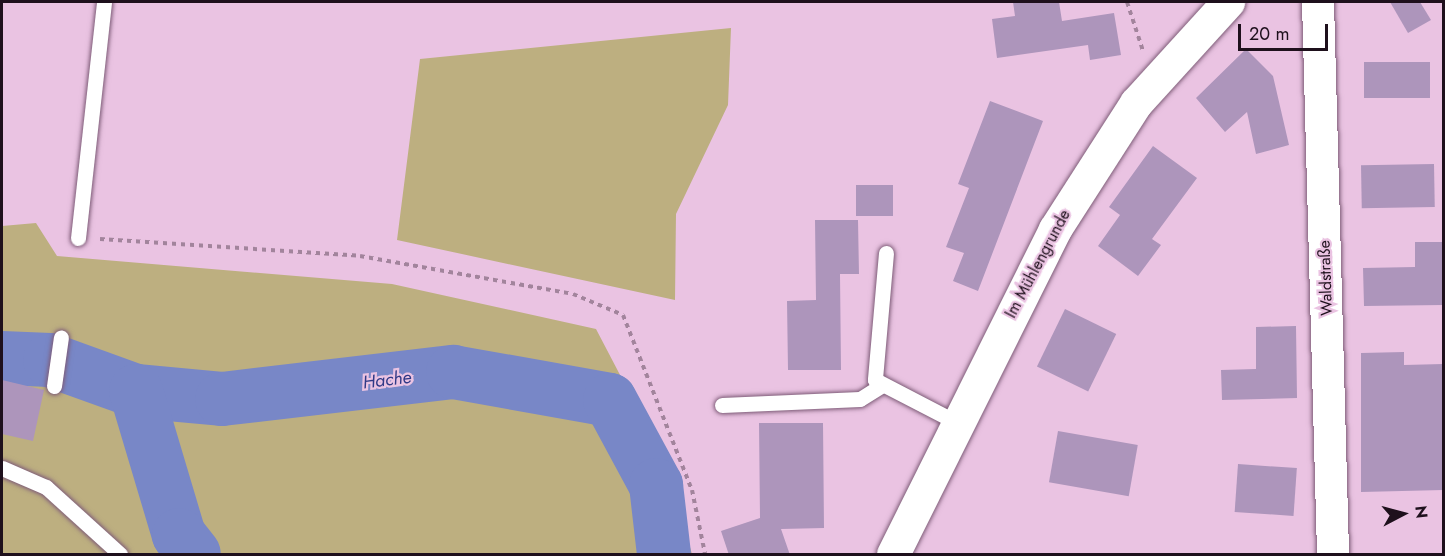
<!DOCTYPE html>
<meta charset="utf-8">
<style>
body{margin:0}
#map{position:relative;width:1445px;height:556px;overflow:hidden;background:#eac3e2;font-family:Jost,sans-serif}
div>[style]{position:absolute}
.green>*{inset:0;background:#bdaf80}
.river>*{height:54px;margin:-27px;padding:0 27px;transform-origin:27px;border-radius:27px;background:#7887c7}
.building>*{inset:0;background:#ad95bb;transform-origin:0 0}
.path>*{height:4px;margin-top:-2px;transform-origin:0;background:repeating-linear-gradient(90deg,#a2849c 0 4.5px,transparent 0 9px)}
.roads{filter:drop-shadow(0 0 2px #7e5c78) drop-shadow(0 0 2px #7e5c78)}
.lane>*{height:15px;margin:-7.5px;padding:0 7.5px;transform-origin:7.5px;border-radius:7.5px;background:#fff}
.street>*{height:32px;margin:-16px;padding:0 16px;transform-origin:16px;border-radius:16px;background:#fff}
.secondary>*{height:33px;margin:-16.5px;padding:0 16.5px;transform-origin:16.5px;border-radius:16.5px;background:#fff}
span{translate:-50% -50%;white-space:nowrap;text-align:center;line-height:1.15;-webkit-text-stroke:4.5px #eac3e2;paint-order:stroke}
.street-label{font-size:16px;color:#1e101c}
.water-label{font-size:18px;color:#2f3986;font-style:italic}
.frame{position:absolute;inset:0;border:3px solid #1e101c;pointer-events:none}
.north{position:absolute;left:1373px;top:484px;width:60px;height:60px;-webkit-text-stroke:4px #eac3e2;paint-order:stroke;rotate:84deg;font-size:16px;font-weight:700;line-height:24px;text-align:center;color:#1e101c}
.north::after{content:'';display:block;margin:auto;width:21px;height:27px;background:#1e101c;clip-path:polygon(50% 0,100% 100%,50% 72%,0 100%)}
.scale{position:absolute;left:1238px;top:24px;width:90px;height:27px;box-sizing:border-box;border:3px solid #1e101c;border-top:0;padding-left:8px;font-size:18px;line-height:21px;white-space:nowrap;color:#1e101c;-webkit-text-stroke:4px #eac3e2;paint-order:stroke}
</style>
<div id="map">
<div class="green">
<i style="clip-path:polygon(731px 28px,728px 105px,676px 214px,675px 300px,397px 240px,420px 59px)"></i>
<i style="clip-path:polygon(36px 223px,57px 256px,392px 284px,596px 329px,664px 459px,692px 554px,2px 554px,2px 226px)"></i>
</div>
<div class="river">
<i style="left:2px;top:358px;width:48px;rotate:2.4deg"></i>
<i style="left:50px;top:360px;width:91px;rotate:19.8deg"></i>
<i style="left:136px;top:391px;width:86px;rotate:5.3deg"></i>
<i style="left:222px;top:399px;width:233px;rotate:-6.7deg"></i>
<i style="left:453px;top:372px;width:159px;rotate:10.1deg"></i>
<i style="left:610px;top:400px;width:97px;rotate:61.6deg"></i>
<i style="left:656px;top:485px;width:69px;rotate:83.4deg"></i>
<i style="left:136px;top:391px;width:150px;rotate:73.4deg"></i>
<i style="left:179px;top:535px;width:24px;rotate:52deg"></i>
</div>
<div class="building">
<i style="clip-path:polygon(1013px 2px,1059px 2px,1062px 21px,1114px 13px,1121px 55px,1090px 60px,1088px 45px,997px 58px,992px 19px,1015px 16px)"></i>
<i style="clip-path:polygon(1390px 2px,1420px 2px,1431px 20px,1408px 33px)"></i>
<i style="clip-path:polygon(1246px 49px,1273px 76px,1289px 145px,1256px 154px,1247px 112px,1225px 132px,1196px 98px)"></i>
<i style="left:1430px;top:62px;width:36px;height:66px;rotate:90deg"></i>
<i style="clip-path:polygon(990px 101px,1043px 121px,978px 291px,953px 281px,964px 253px,946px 247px,969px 188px,958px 184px)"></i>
<i style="clip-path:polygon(1153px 146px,1197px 178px,1152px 239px,1161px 245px,1138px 276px,1098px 246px,1120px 215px,1109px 207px)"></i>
<i style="left:1434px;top:164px;width:43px;height:73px;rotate:89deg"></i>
<i style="left:856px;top:185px;width:37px;height:31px"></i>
<i style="clip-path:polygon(815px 220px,858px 220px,859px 274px,840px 274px,841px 370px,788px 370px,787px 301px,816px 300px)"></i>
<i style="clip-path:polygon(1415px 242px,1443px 242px,1443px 305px,1364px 306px,1363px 268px,1415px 267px)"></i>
<i style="left:1065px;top:309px;width:57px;height:64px;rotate:26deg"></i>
<i style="clip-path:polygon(1296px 326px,1297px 398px,1222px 400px,1221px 370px,1256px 369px,1256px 327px)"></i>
<i style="clip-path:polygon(1404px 352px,1404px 365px,1443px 364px,1443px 490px,1361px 492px,1361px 353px)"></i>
<i style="clip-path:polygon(2px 380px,44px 390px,33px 441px,2px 434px)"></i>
<i style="clip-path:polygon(759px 423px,823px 423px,824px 528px,781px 529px,790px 555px,729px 555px,721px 531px,760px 518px)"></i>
<i style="left:1058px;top:431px;width:81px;height:52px;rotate:10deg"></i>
<i style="left:1238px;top:464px;width:59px;height:48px;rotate:4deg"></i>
</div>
<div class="path">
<i style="left:1127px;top:2px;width:52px;rotate:71.9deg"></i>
<i style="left:100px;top:239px;width:261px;rotate:3.7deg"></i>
<i style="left:360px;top:256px;width:216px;rotate:10.1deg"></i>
<i style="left:573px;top:294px;width:54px;rotate:22.8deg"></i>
<i style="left:623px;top:315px;width:188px;rotate:68.5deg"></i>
<i style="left:692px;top:490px;width:65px;rotate:78.5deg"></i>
</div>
<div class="roads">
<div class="lane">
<i style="left:78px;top:238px;width:237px;rotate:-83.7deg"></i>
<i style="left:886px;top:253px;width:127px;rotate:95deg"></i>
<i style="left:875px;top:380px;width:91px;rotate:27.4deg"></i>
<i style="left:54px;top:386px;width:49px;rotate:-81.9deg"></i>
<i style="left:722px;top:405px;width:138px;rotate:-2.5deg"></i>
<i style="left:860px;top:399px;width:26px;rotate:-32deg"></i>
<i style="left:2px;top:468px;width:48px;rotate:23.4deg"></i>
<i style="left:46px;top:487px;width:100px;rotate:42.2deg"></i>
</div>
<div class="street">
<i style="left:1318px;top:2px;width:552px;rotate:88.44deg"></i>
</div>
<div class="secondary">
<i style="left:893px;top:554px;width:363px;rotate:-63.5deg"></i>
<i style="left:1055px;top:229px;width:150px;rotate:-57.3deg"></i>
<i style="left:1136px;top:103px;width:137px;rotate:-47.7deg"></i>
</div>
</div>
<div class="street-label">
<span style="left:1038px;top:264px;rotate:-62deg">Im Mühlengrunde</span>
<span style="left:1326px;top:278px;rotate:-92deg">Waldstraße</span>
</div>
<div class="water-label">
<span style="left:387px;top:380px;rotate:-7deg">Hache</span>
</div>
<div class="frame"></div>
<div class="north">N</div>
<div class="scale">20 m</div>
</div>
